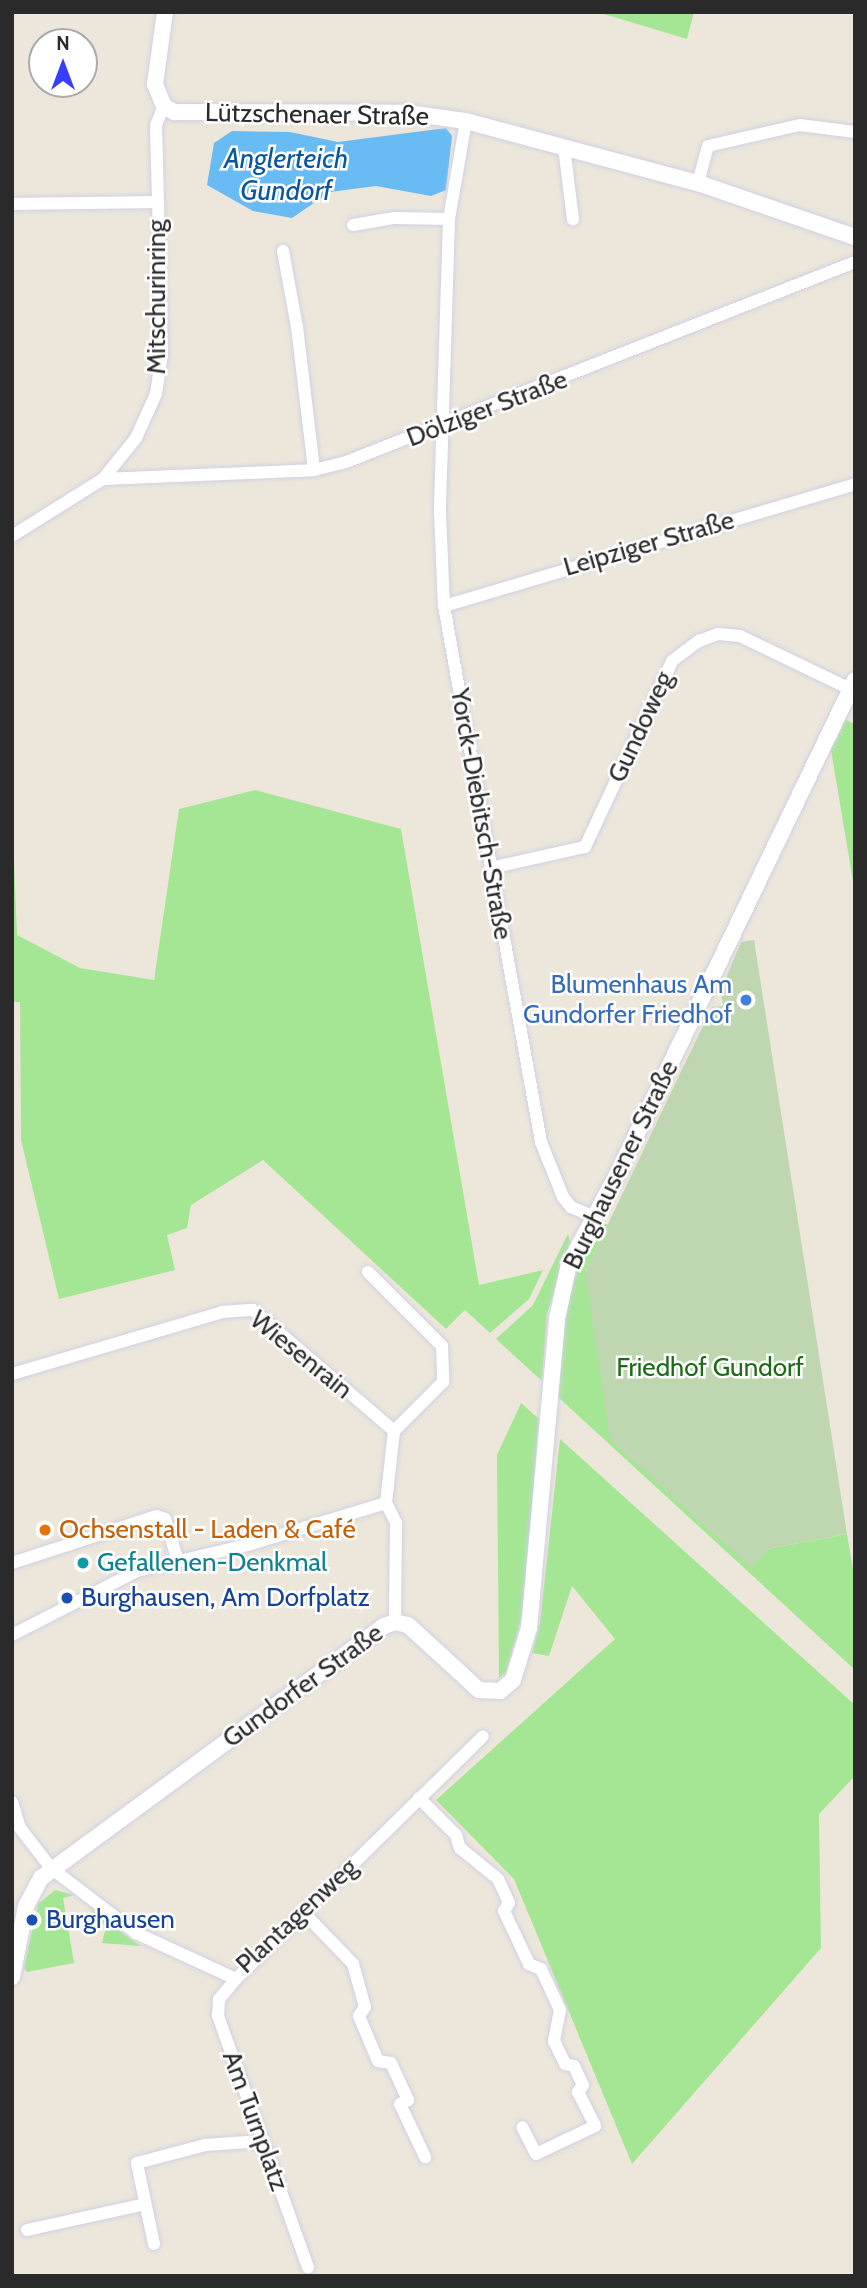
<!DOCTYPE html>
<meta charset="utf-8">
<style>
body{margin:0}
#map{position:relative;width:867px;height:2288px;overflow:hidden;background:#ede7db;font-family:Cabin,sans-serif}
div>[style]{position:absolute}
.green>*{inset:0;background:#a5e695}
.cemetery>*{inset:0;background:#bfd7b1}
.water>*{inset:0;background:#69bbf3}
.roads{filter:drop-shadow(0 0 2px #d0d1e3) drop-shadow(0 0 2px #d0d1e3)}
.minor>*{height:12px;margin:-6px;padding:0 6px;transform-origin:6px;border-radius:6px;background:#fff}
.tertiary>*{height:16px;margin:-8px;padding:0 8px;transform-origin:8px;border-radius:8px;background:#fff}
.dots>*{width:19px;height:19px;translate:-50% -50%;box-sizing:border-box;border:4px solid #fff;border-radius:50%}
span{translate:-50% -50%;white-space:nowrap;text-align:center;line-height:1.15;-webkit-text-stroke:5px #fff;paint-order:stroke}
.street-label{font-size:26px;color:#2a2a2a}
.shop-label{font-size:26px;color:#366cbe}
.right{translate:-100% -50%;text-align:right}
.park-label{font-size:26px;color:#1d6a17}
.food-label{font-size:26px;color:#c56008}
.left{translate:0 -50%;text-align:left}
.culture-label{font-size:26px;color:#0d838f}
.transit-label{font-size:26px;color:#164399}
.water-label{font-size:28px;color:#0856a0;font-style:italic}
.frame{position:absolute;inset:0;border:14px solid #2a2a2a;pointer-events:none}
.north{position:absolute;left:28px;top:28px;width:70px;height:70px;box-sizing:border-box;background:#fff;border:2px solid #aaa;border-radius:50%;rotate:0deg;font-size:19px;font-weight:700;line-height:28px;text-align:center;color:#2a2a2a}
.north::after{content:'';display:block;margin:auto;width:24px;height:32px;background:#363fff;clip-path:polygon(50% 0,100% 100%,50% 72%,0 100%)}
</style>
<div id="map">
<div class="green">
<i style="clip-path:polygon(597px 12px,694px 12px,687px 39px)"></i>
<i style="clip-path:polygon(846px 720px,855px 724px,855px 893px,831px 750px)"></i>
<i style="clip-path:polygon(255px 790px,401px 829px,479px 1285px,543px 1270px,529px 1299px,490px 1333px,465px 1310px,446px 1329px,263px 1160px,191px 1205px,187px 1228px,167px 1235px,175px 1270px,59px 1299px,21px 1140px,20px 1002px,12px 1002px,12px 809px,17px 935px,80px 968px,154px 980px,179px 809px)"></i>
<i style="clip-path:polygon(608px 1224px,585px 1272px,768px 1549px,847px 1534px,855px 1580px,855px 1670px,558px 1397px,566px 1307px,577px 1264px,599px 1225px)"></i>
<i style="clip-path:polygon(568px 1234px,570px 1241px,547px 1314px,542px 1381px,496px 1339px,533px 1305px)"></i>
<i style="clip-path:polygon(521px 1403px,539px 1419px,523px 1613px,506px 1672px,499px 1678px,497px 1455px)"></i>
<i style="clip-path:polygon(560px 1439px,855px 1705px,855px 1776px,819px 1814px,821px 1948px,632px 2164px,514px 1879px,436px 1800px,615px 1639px,572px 1586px,549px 1656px,532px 1653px,540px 1623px)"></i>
<i style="clip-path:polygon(55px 1890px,74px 1895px,63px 1898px,74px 1963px,27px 1972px,24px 1968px,38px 1904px)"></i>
<i style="clip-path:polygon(89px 1908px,111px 1925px,141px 1946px,102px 1943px,106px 1927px)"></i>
</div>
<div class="cemetery">
<i style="clip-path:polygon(754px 940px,847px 1534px,768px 1549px,751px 1568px,610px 1440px,585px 1272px,712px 1007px,723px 1006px,721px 990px,741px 942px)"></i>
</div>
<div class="water">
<i style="clip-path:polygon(446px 128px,452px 136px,446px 190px,431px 196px,376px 186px,330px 192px,292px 218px,253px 211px,207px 185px,214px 143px,232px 131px,290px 132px,338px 142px)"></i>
</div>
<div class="roads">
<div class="minor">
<i style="left:466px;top:121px;width:99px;rotate:99.8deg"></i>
<i style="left:449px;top:219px;width:293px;rotate:91.8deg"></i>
<i style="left:440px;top:512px;width:94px;rotate:87.6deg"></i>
<i style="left:444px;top:606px;width:545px;rotate:79.74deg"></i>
<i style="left:541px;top:1142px;width:59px;rotate:68.2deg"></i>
<i style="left:563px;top:1197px;width:13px;rotate:51deg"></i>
<i style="left:571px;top:1207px;width:25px;rotate:23deg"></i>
<i style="left:564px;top:147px;width:73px;rotate:82.9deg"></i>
<i style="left:698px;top:183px;width:38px;rotate:-75deg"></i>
<i style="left:708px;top:146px;width:94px;rotate:-12.9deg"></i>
<i style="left:800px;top:125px;width:55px;rotate:7.3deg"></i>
<i style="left:12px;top:204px;width:145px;rotate:-0.8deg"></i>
<i style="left:353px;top:225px;width:42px;rotate:-9.7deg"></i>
<i style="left:394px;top:218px;width:55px;rotate:1deg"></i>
<i style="left:283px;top:251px;width:77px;rotate:79.6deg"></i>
<i style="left:297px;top:327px;width:144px;rotate:83.2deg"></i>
<i style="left:103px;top:479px;width:211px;rotate:-2.4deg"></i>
<i style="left:314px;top:470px;width:33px;rotate:-14deg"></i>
<i style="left:346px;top:462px;width:547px;rotate:-21.45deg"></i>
<i style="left:12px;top:536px;width:107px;rotate:-32.1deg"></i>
<i style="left:103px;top:479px;width:53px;rotate:-51.2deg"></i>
<i style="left:136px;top:438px;width:48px;rotate:-65.6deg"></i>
<i style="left:156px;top:394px;width:40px;rotate:-81.5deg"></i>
<i style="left:162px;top:354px;width:229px;rotate:-91.5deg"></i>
<i style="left:156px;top:125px;width:21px;rotate:-67deg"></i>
<i style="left:444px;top:606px;width:429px;rotate:-16.5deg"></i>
<i style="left:490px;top:868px;width:97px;rotate:-12.5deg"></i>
<i style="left:585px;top:847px;width:205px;rotate:-64.9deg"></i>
<i style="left:672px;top:661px;width:34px;rotate:-37deg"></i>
<i style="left:699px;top:641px;width:20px;rotate:-20deg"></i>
<i style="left:718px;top:634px;width:22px;rotate:5deg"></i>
<i style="left:740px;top:636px;width:122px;rotate:25.7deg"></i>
<i style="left:368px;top:1272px;width:105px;rotate:45deg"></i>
<i style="left:442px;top:1346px;width:36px;rotate:88deg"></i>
<i style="left:443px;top:1382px;width:69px;rotate:135deg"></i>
<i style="left:12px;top:1374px;width:219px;rotate:-16.4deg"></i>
<i style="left:222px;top:1312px;width:31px;rotate:-4deg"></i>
<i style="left:253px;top:1310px;width:186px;rotate:40.6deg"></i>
<i style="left:394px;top:1431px;width:72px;rotate:96.3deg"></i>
<i style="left:386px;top:1503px;width:22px;rotate:63deg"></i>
<i style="left:396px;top:1523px;width:99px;rotate:90.6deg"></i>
<i style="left:12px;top:1563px;width:152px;rotate:-18deg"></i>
<i style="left:157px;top:1516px;width:9px;rotate:21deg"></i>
<i style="left:165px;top:1519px;width:44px;rotate:72.8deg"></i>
<i style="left:12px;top:1635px;width:140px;rotate:-27.1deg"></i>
<i style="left:137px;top:1571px;width:117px;rotate:-13.3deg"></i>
<i style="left:251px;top:1544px;width:141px;rotate:-16.9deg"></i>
<i style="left:419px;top:1798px;width:52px;rotate:45deg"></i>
<i style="left:456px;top:1835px;width:14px;rotate:73deg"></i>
<i style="left:460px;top:1848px;width:49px;rotate:39.2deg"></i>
<i style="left:498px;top:1879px;width:26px;rotate:65deg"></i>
<i style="left:509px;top:1903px;width:9px;rotate:122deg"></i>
<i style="left:504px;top:1911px;width:59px;rotate:64.7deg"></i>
<i style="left:529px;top:1964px;width:13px;rotate:23deg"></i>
<i style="left:541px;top:1969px;width:45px;rotate:65.1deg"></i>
<i style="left:560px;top:2010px;width:32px;rotate:101deg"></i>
<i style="left:554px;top:2041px;width:25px;rotate:64deg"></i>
<i style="left:565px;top:2064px;width:9px;rotate:13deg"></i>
<i style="left:574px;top:2066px;width:21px;rotate:65deg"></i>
<i style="left:583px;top:2085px;width:9px;rotate:126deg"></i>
<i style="left:578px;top:2092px;width:38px;rotate:63deg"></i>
<i style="left:595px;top:2126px;width:65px;rotate:154.6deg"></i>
<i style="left:536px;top:2154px;width:30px;rotate:-117deg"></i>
<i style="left:12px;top:1802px;width:27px;rotate:73deg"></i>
<i style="left:20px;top:1828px;width:51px;rotate:52.2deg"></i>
<i style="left:51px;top:1868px;width:107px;rotate:37.4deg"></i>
<i style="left:136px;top:1933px;width:110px;rotate:24.7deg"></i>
<i style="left:236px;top:1979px;width:346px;rotate:-44.5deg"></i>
<i style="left:304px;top:1913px;width:71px;rotate:46.1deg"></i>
<i style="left:353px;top:1964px;width:45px;rotate:74.4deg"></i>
<i style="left:365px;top:2007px;width:11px;rotate:124deg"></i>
<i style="left:359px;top:2016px;width:49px;rotate:67.1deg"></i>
<i style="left:378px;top:2061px;width:13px;rotate:9deg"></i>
<i style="left:391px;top:2063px;width:41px;rotate:65.3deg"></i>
<i style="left:408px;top:2100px;width:9px;rotate:153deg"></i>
<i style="left:400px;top:2104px;width:59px;rotate:64.7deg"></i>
<i style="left:236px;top:1979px;width:26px;rotate:130deg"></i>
<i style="left:219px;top:1999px;width:17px;rotate:93deg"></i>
<i style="left:218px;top:2016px;width:267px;rotate:70.3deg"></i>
<i style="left:27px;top:2230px;width:121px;rotate:-12.4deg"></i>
<i style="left:154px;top:2244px;width:83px;rotate:-101.9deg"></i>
<i style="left:137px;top:2163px;width:70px;rotate:-14.8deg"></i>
<i style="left:205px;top:2145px;width:57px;rotate:-4deg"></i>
</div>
<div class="tertiary">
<i style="left:165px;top:12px;width:73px;rotate:97.9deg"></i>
<i style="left:155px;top:84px;width:24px;rotate:68deg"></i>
<i style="left:164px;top:106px;width:12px;rotate:31deg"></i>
<i style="left:174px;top:112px;width:234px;rotate:0.2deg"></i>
<i style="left:408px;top:113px;width:59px;rotate:7.9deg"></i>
<i style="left:466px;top:121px;width:240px;rotate:15deg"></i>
<i style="left:698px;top:183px;width:166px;rotate:19deg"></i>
<i style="left:12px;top:1977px;width:72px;rotate:-78.8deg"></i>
<i style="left:26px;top:1906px;width:32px;rotate:-62deg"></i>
<i style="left:41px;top:1878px;width:426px;rotate:-36.3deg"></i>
<i style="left:384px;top:1626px;width:12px;rotate:-20deg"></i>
<i style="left:395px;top:1622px;width:13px;rotate:13deg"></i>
<i style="left:408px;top:1625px;width:96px;rotate:42.5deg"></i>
<i style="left:479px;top:1690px;width:21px;rotate:3deg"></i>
<i style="left:500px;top:1691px;width:17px;rotate:-40deg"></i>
<i style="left:513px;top:1680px;width:54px;rotate:-72.9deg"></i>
<i style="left:529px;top:1628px;width:310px;rotate:-84.8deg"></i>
<i style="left:557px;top:1319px;width:56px;rotate:-77.7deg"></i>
<i style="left:569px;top:1264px;width:101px;rotate:-61.7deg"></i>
<i style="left:617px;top:1175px;width:549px;rotate:-64.32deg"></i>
</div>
</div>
<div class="dots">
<i style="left:746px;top:1000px;background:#3f7fe0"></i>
<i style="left:45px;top:1530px;background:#e8710a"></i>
<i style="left:83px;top:1563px;background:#0f9aa8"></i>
<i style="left:67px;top:1598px;background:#1a4fb4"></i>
<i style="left:32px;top:1920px;background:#1a4fb4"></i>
</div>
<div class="street-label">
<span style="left:317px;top:115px;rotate:1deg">Lützschenaer Straße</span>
<span style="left:157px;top:297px;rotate:-90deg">Mitschurinring</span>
<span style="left:487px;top:409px;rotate:-21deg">Dölziger Straße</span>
<span style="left:649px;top:544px;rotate:-16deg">Leipziger Straße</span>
<span style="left:641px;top:727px;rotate:-65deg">Gundoweg</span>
<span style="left:481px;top:814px;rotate:80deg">Yorck-Diebitsch-Straße</span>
<span style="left:621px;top:1165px;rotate:-64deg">Burghausener Straße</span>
<span style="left:301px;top:1355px;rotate:39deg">Wiesenrain</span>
<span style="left:303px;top:1686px;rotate:-36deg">Gundorfer Straße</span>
<span style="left:297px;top:1916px;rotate:-43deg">Plantagenweg</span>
<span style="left:255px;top:2121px;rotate:70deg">Am Turnplatz</span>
</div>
<div class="shop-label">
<span class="right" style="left:732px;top:1000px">Blumenhaus Am<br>Gundorfer Friedhof</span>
</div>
<div class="park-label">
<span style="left:710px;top:1368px">Friedhof Gundorf</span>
</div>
<div class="food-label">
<span class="left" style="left:59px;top:1530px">Ochsenstall - Laden &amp; Café</span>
</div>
<div class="culture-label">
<span class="left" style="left:97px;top:1563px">Gefallenen-Denkmal</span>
</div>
<div class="transit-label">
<span class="left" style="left:81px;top:1598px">Burghausen, Am Dorfplatz</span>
<span class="left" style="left:46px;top:1920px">Burghausen</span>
</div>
<div class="water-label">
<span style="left:286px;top:174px">Anglerteich<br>Gundorf</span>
</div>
<div class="frame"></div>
<div class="north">N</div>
</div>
